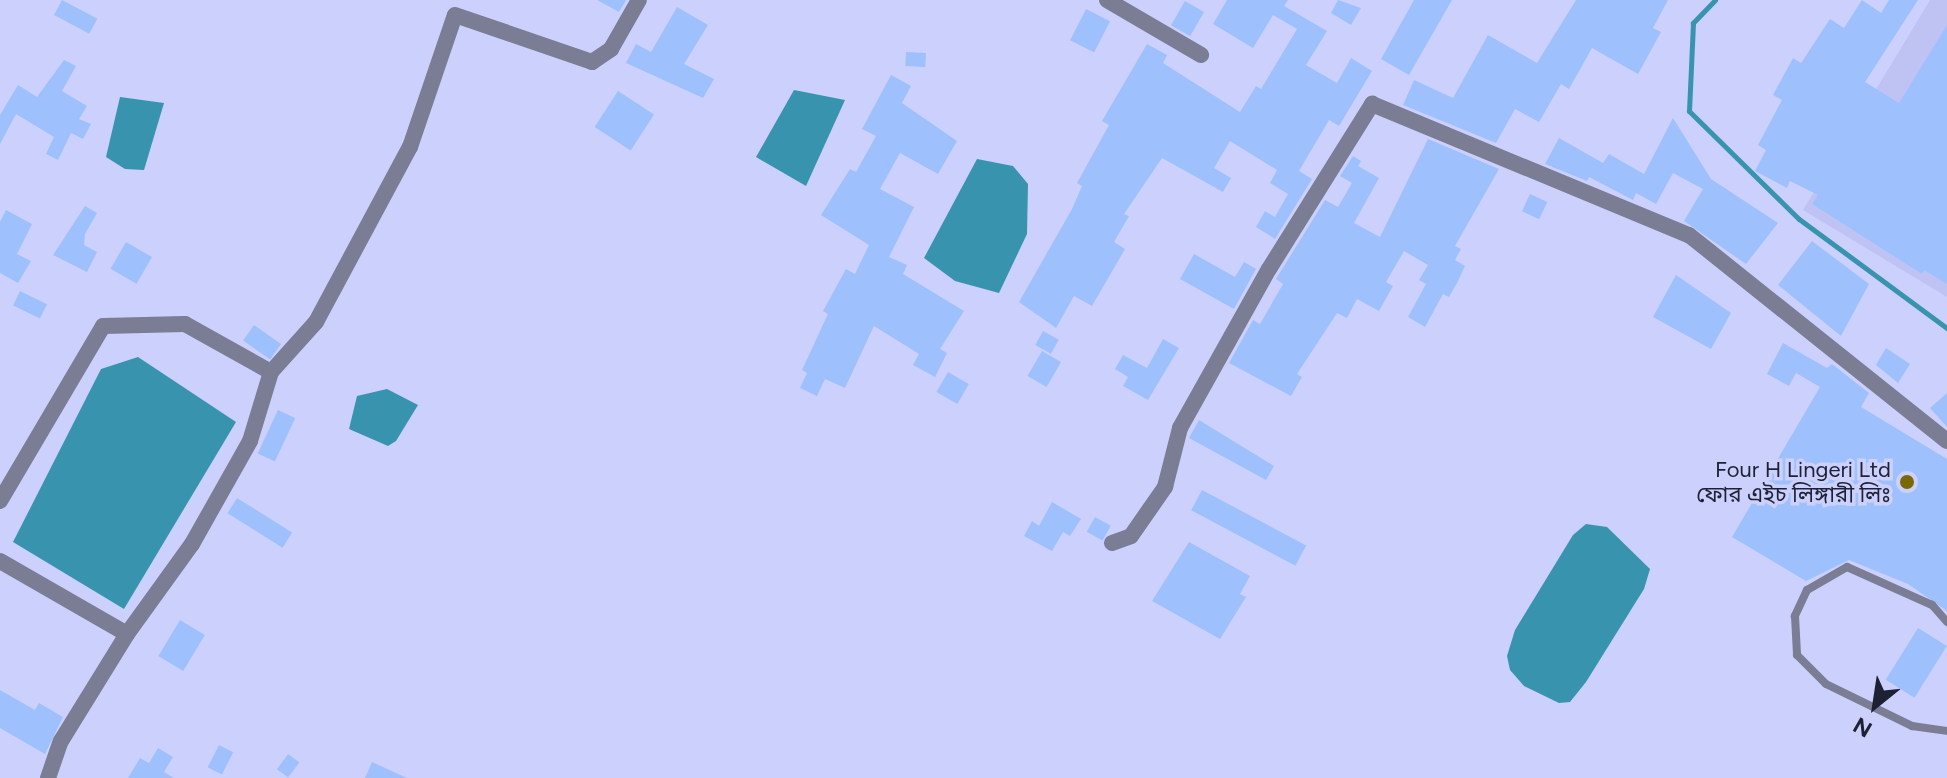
<!DOCTYPE html>
<meta charset="utf-8">
<style>
body{margin:0}
#map{position:relative;width:1947px;height:778px;overflow:hidden;background:#ccd0fc;font-family:Figtree,"Noto Sans Bengali",sans-serif}
div>[style]{position:absolute}
.built>*{inset:0;background:#bfc3f4}
.water>*{inset:0;background:#3894ae}
.stream>*{height:5px;margin:-2.5px;padding:0 2.5px;transform-origin:2.5px;border-radius:2.5px;background:#3894ae}
.building>*{inset:0;background:#9ec1fd;transform-origin:0 0}
.service>*{height:8px;margin:-4px;padding:0 4px;transform-origin:4px;border-radius:4px;background:#7a7d93}
.minor>*{height:16px;margin:-8px;padding:0 8px;transform-origin:8px;border-radius:8px;background:#7a7d93}
.dots>*{width:22px;height:22px;translate:-50% -50%;box-sizing:border-box;border:4px solid #ccd0fc;border-radius:50%}
span{translate:-50% -50%;white-space:nowrap;text-align:center;line-height:1.15;-webkit-text-stroke:7px #ccd0fc;paint-order:stroke}
.poi-label{font-size:22px;color:#1e2034}
.right{translate:-100% -50%;text-align:right}
.north{position:absolute;left:1835px;top:666px;width:80px;height:80px;-webkit-text-stroke:6px #ccd0fc;paint-order:stroke;rotate:210deg;font-size:22px;font-weight:700;line-height:32px;text-align:center;color:#1e2034}
.north::after{content:'';display:block;margin:auto;width:28px;height:36px;background:#1e2034;clip-path:polygon(50% 0,100% 100%,50% 72%,0 100%)}
</style>
<div id="map">
<div class="built">
<i style="clip-path:polygon(1930px 0,1947px 0,1947px 297px,1803px 210px)"></i>
</div>
<div class="water">
<i style="clip-path:polygon(794px 90px,845px 100px,806px 186px,756px 157px)"></i>
<i style="clip-path:polygon(120px 97px,164px 103px,144px 170px,125px 169px,106px 157px)"></i>
<i style="clip-path:polygon(977px 159px,1013px 166px,1028px 184px,1027px 234px,999px 293px,955px 281px,924px 258px)"></i>
<i style="clip-path:polygon(138px 357px,236px 422px,124px 609px,13px 542px,101px 369px)"></i>
<i style="clip-path:polygon(387px 389px,418px 405px,396px 441px,388px 446px,349px 429px,357px 396px)"></i>
<i style="clip-path:polygon(1586px 524px,1607px 527px,1650px 569px,1644px 589px,1586px 682px,1570px 702px,1559px 703px,1524px 686px,1510px 670px,1507px 656px,1515px 630px,1573px 535px)"></i>
</div>
<div class="stream">
<i style="left:1715px;top:0;width:32px;rotate:134deg"></i>
<i style="left:1693px;top:23px;width:88px;rotate:92.6deg"></i>
<i style="left:1689px;top:111px;width:154px;rotate:44.5deg"></i>
<i style="left:1799px;top:219px;width:184px;rotate:36.4deg"></i>
</div>
<div class="building">
<i style="left:62px;top:0;width:40px;height:17px;rotate:28deg"></i>
<i style="clip-path:polygon(597px 0,626px 0,619px 12px)"></i>
<i style="clip-path:polygon(1227px 0,1288px 0,1284px 6px,1327px 31px,1306px 65px,1337px 83px,1351px 58px,1372px 71px,1339px 126px,1329px 120px,1299px 171px,1312px 179px,1275px 239px,1256px 227px,1265px 211px,1275px 217px,1288px 194px,1270px 183px,1277px 170px,1230px 141px,1214px 168px,1231px 178px,1223px 192px,1162px 158px,1124px 214px,1129px 216px,1114px 242px,1125px 249px,1092px 306px,1074px 296px,1056px 328px,1019px 302px,1072px 209px,1082px 186px,1077px 183px,1109px 125px,1102px 121px,1147px 44px,1167px 55px,1163px 63px,1240px 112px,1256px 86px,1261px 89px,1297px 29px,1273px 15px,1253px 48px,1213px 24px)"></i>
<i style="clip-path:polygon(1338px 0,1361px 8px,1351px 25px,1331px 13px)"></i>
<i style="clip-path:polygon(1414px 0,1452px 0,1409px 75px,1381px 59px)"></i>
<i style="clip-path:polygon(1576px 0,1668px 0,1653px 28px,1661px 32px,1638px 74px,1592px 48px,1569px 89px,1561px 84px,1539px 122px,1515px 109px,1496px 143px,1403px 105px,1414px 80px,1453px 98px,1488px 35px,1537px 63px)"></i>
<i style="clip-path:polygon(1862px 0,1881px 13px,1889px 0,1918px 0,1865px 82px,1899px 103px,1947px 25px,1947px 284px,1924px 270px,1922px 274px,1812px 204px,1818px 195px,1790px 181px,1787px 188px,1755px 171px,1766px 150px,1758px 145px,1782px 100px,1773px 95px,1793px 58px,1801px 63px,1830px 19px,1844px 28px)"></i>
<i style="left:1185px;top:1px;width:22px;height:28px;rotate:30deg"></i>
<i style="clip-path:polygon(677px 7px,708px 25px,684px 64px,714px 79px,703px 98px,626px 63px,636px 44px,651px 52px)"></i>
<i style="left:1086px;top:9px;width:27px;height:35px;rotate:27deg"></i>
<i style="left:906px;top:52px;width:20px;height:14px;rotate:3deg"></i>
<i style="clip-path:polygon(64px 60px,76px 66px,62px 91px,87px 106px,79px 119px,91px 124px,83px 139px,71px 133px,58px 160px,46px 154px,54px 137px,16px 114px,0 144px,0 115px,18px 85px,37px 97px)"></i>
<i style="clip-path:polygon(891px 75px,911px 86px,902px 103px,957px 141px,938px 174px,900px 153px,880px 189px,914px 207px,889px 257px,907px 265px,903px 274px,964px 311px,940px 349px,947px 353px,935px 377px,913px 365px,919px 354px,874px 326px,845px 388px,825px 379px,817px 396px,800px 388px,807px 373px,802px 370px,828px 314px,823px 311px,846px 269px,855px 274px,869px 245px,821px 215px,850px 169px,856px 172px,876px 136px,862px 129px)"></i>
<i style="left:618px;top:91px;width:43px;height:43px;rotate:33deg"></i>
<i style="clip-path:polygon(1673px 118px,1711px 179px,1778px 223px,1746px 264px,1684px 221px,1703px 189px,1673px 173px,1656px 204px,1636px 193px,1633px 200px,1589px 177px,1587px 181px,1545px 164px,1559px 138px,1603px 163px,1609px 154px,1644px 174px)"></i>
<i style="clip-path:polygon(1428px 139px,1499px 169px,1455px 246px,1461px 249px,1455px 260px,1465px 266px,1457px 283px,1449px 297px,1443px 294px,1425px 327px,1408px 317px,1426px 284px,1419px 280px,1428px 265px,1404px 251px,1386px 282px,1393px 286px,1379px 311px,1357px 299px,1347px 318px,1337px 313px,1297px 374px,1302px 377px,1291px 396px,1229px 363px,1253px 320px,1260px 324px,1283px 284px,1276px 279px,1325px 200px,1338px 207px,1352px 183px,1340px 176px,1353px 156px,1361px 161px,1358px 166px,1379px 178px,1354px 223px,1380px 237px)"></i>
<i style="left:1530px;top:194px;width:19px;height:19px;rotate:25deg"></i>
<i style="clip-path:polygon(85px 206px,97px 213px,85px 234px,84px 245px,97px 252px,87px 272px,53px 255px)"></i>
<i style="clip-path:polygon(6px 210px,32px 224px,17px 254px,31px 261px,18px 283px,0 273px,0 222px)"></i>
<i style="clip-path:polygon(1812px 241px,1869px 284px,1841px 336px,1778px 285px)"></i>
<i style="left:126px;top:242px;width:30px;height:31px;rotate:30deg"></i>
<i style="clip-path:polygon(1194px 254px,1235px 277px,1244px 262px,1256px 269px,1234px 309px,1180px 279px)"></i>
<i style="clip-path:polygon(1676px 275px,1731px 313px,1711px 349px,1653px 317px)"></i>
<i style="left:20px;top:291px;width:30px;height:16px;rotate:26deg"></i>
<i style="left:254px;top:325px;width:33px;height:19px;rotate:35deg"></i>
<i style="left:1043px;top:331px;width:18px;height:16px;rotate:29deg"></i>
<i style="clip-path:polygon(1163px 339px,1179px 348px,1148px 400px,1123px 386px,1128px 377px,1115px 369px,1123px 355px,1147px 368px)"></i>
<i style="clip-path:polygon(1783px 343px,1827px 368px,1832px 364px,1869px 393px,1861px 407px,1947px 459px,1947px 611px,1908px 584px,1849px 560px,1806px 581px,1732px 537px,1820px 387px,1796px 373px,1789px 386px,1767px 374px)"></i>
<i style="clip-path:polygon(1886px 348px,1910px 364px,1898px 383px,1876px 365px)"></i>
<i style="left:1042px;top:351px;width:22px;height:29px;rotate:30deg"></i>
<i style="left:948px;top:372px;width:24px;height:23px;rotate:30deg"></i>
<i style="clip-path:polygon(1947px 393px,1947px 427px,1930px 408px)"></i>
<i style="left:278px;top:410px;width:19px;height:48px;rotate:25deg"></i>
<i style="clip-path:polygon(1199px 420px,1274px 466px,1266px 480px,1189px 438px)"></i>
<i style="left:1202px;top:490px;width:118px;height:23px;rotate:28deg"></i>
<i style="left:237px;top:498px;width:65px;height:18px;rotate:32deg"></i>
<i style="clip-path:polygon(1052px 502px,1081px 519px,1070px 536px,1063px 532px,1052px 551px,1024px 536px,1032px 521px,1039px 526px)"></i>
<i style="left:1095px;top:517px;width:18px;height:17px;rotate:29deg"></i>
<i style="clip-path:polygon(1189px 542px,1250px 576px,1240px 594px,1246px 597px,1220px 639px,1152px 601px)"></i>
<i style="left:180px;top:620px;width:29px;height:42px;rotate:31deg"></i>
<i style="left:1918px;top:628px;width:34px;height:61px;rotate:32deg"></i>
<i style="clip-path:polygon(0 690px,35px 710px,39px 703px,63px 717px,45px 754px,0 728px)"></i>
<i style="left:219px;top:745px;width:16px;height:25px;rotate:27deg"></i>
<i style="clip-path:polygon(158px 748px,173px 757px,164px 772px,174px 778px,128px 778px,140px 758px,149px 763px)"></i>
<i style="left:288px;top:754px;width:14px;height:19px;rotate:36deg"></i>
<i style="clip-path:polygon(372px 762px,407px 778px,365px 778px)"></i>
</div>
<div class="service">
<i style="left:1947px;top:622px;width:23px;rotate:-131deg"></i>
<i style="left:1932px;top:605px;width:93px;rotate:-155.9deg"></i>
<i style="left:1847px;top:567px;width:46px;rotate:150.1deg"></i>
<i style="left:1807px;top:590px;width:29px;rotate:115deg"></i>
<i style="left:1795px;top:616px;width:39px;rotate:87deg"></i>
<i style="left:1797px;top:655px;width:41px;rotate:45deg"></i>
<i style="left:1826px;top:684px;width:96px;rotate:26deg"></i>
<i style="left:1912px;top:726px;width:35px;rotate:8deg"></i>
</div>
<div class="minor">
<i style="left:1107px;top:0;width:109px;rotate:30.3deg"></i>
<i style="left:0;top:501px;width:203px;rotate:-59.5deg"></i>
<i style="left:103px;top:326px;width:82px;rotate:-1.4deg"></i>
<i style="left:185px;top:324px;width:98px;rotate:29.2deg"></i>
<i style="left:1112px;top:543px;width:20px;rotate:-20deg"></i>
<i style="left:1131px;top:536px;width:60px;rotate:-55.2deg"></i>
<i style="left:1165px;top:487px;width:61px;rotate:-75.7deg"></i>
<i style="left:1180px;top:428px;width:182px;rotate:-60.8deg"></i>
<i style="left:1269px;top:269px;width:195px;rotate:-58deg"></i>
<i style="left:1372px;top:104px;width:343px;rotate:22.5deg"></i>
<i style="left:1689px;top:235px;width:330px;rotate:38.6deg"></i>
<i style="left:0;top:561px;width:146px;rotate:29.9deg"></i>
<i style="left:48px;top:778px;width:39px;rotate:-71deg"></i>
<i style="left:61px;top:741px;width:126px;rotate:-58.3deg"></i>
<i style="left:127px;top:634px;width:111px;rotate:-54.2deg"></i>
<i style="left:192px;top:544px;width:118px;rotate:-60.6deg"></i>
<i style="left:250px;top:441px;width:72px;rotate:-73.1deg"></i>
<i style="left:271px;top:372px;width:67px;rotate:-48deg"></i>
<i style="left:316px;top:322px;width:199px;rotate:-61.8deg"></i>
<i style="left:410px;top:147px;width:139px;rotate:-71.2deg"></i>
<i style="left:455px;top:15px;width:145px;rotate:18.9deg"></i>
<i style="left:592px;top:62px;width:23px;rotate:-34deg"></i>
<i style="left:611px;top:49px;width:56px;rotate:-60.3deg"></i>
</div>
<div class="dots">
<i style="left:1907px;top:482px;background:#776a02"></i>
</div>
<div class="poi-label">
<span class="right" style="left:1891px;top:482px">Four H Lingeri Ltd<br>ফোর এইচ লিঙ্গারী লিঃ</span>
</div>
<div class="north">N</div>
</div>
